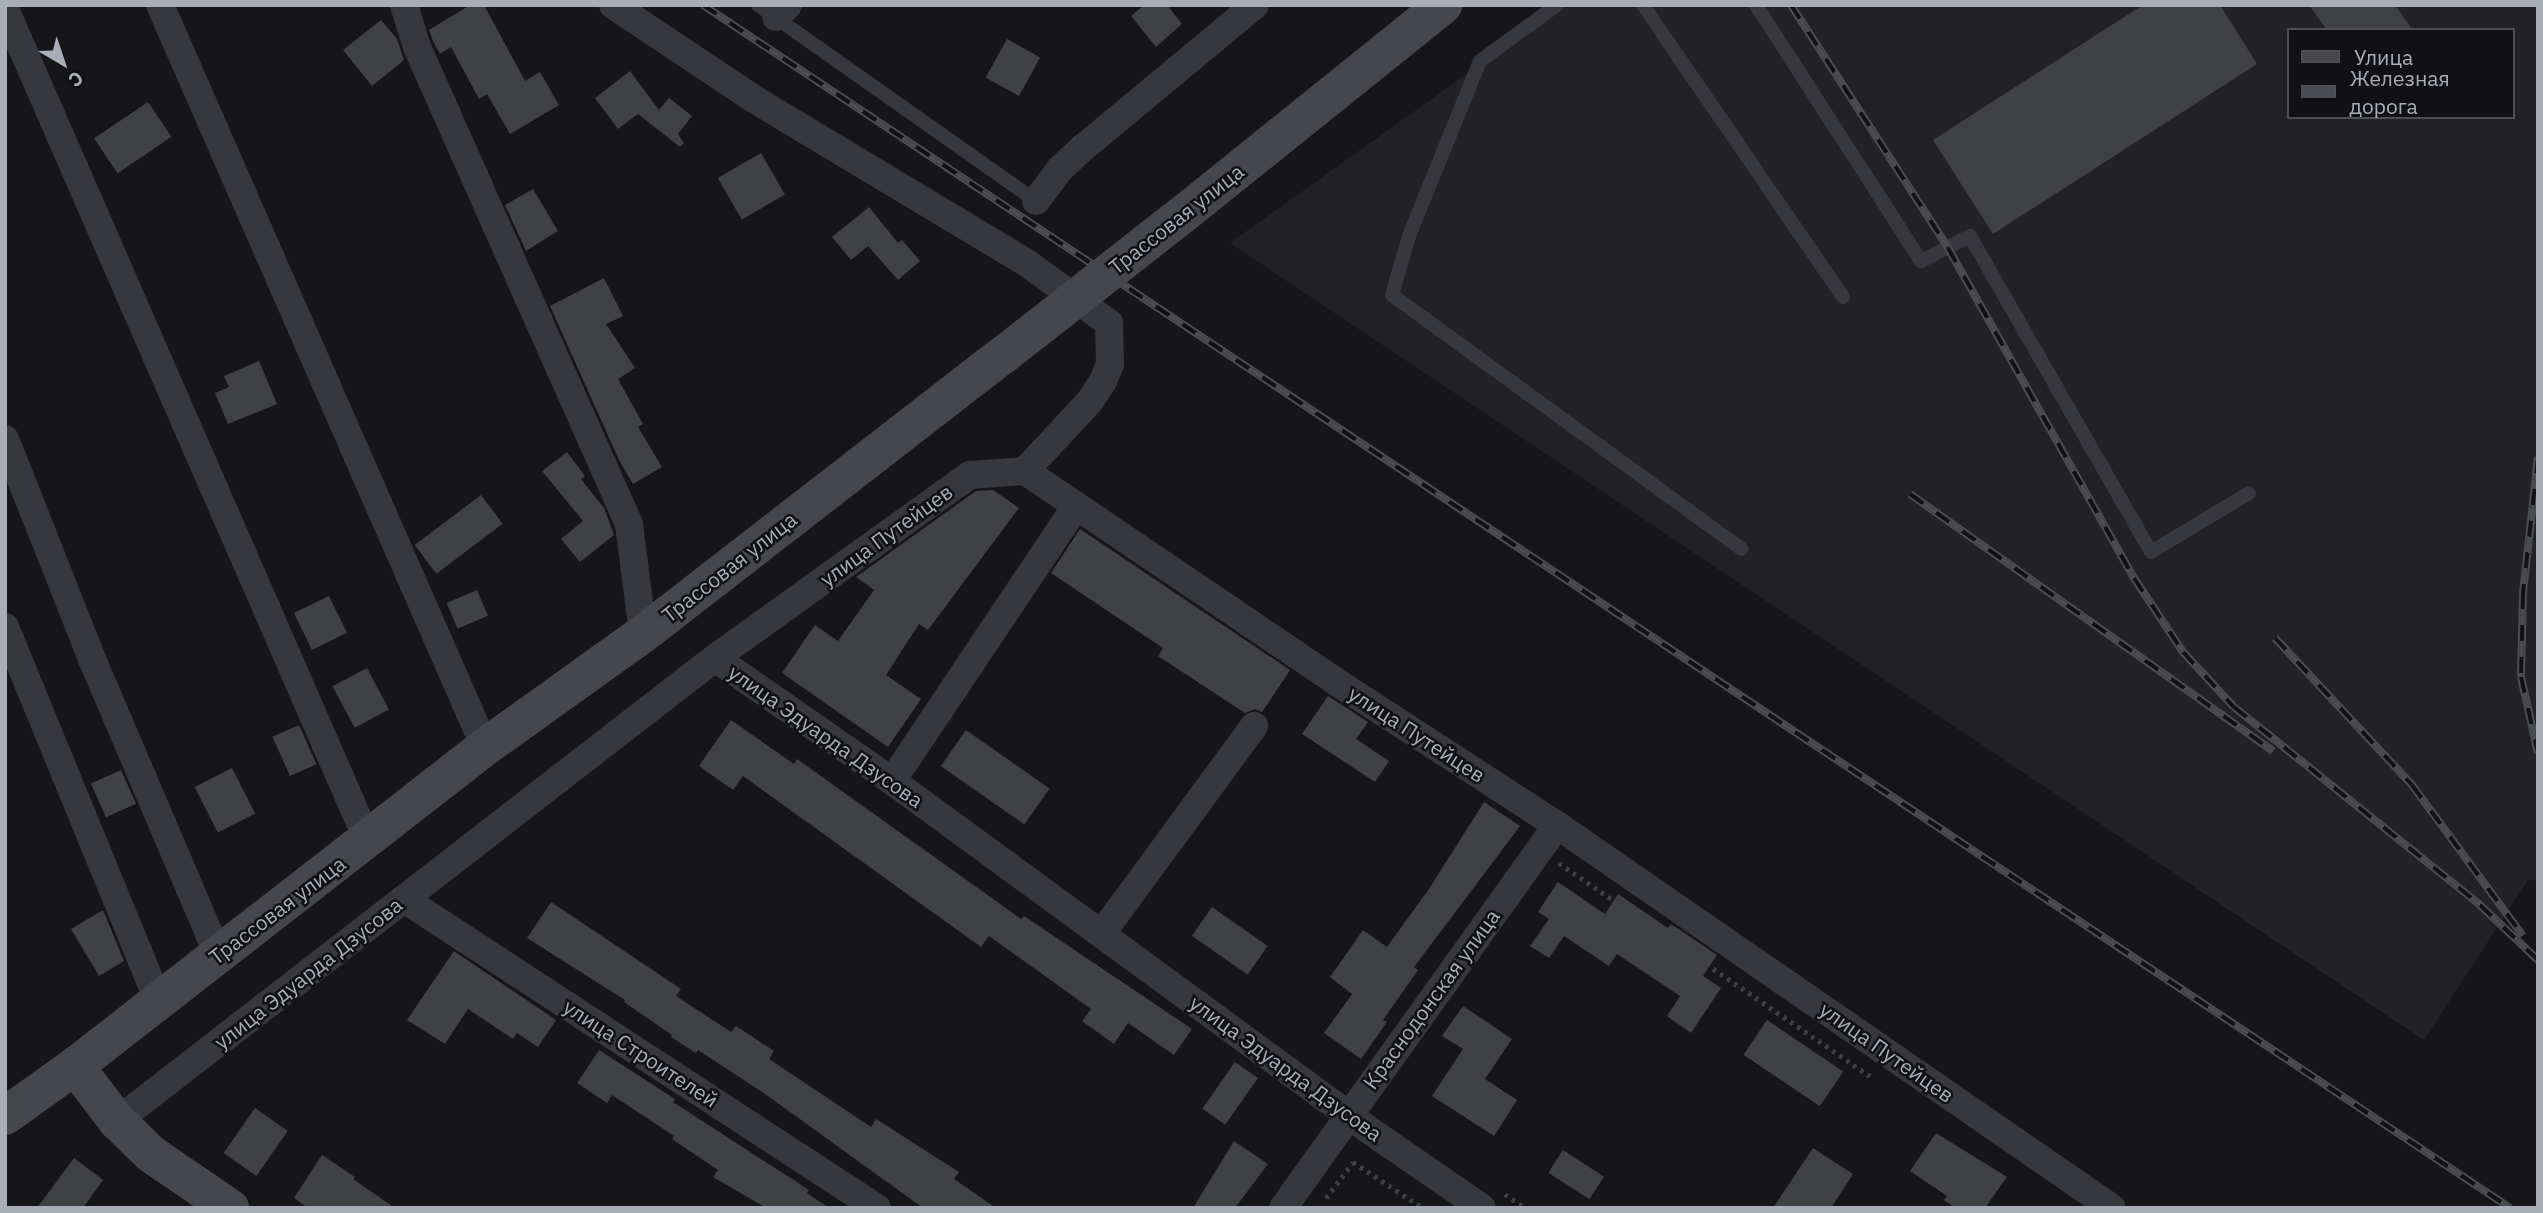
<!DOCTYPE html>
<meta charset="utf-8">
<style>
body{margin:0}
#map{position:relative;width:2543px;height:1213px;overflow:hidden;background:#161618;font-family:"IBM Plex Sans",sans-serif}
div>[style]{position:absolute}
.built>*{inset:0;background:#222225}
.building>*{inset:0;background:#404145;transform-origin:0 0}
.path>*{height:4.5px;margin-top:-2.25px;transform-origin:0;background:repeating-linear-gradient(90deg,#3d3f44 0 3.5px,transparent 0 8.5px)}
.lane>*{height:14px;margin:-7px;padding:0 7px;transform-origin:7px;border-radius:7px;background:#37383d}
.street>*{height:28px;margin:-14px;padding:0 14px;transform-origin:14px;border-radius:14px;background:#37383d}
.secondary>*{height:38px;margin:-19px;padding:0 19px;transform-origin:19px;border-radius:19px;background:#45474d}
.rail>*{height:8px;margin-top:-4px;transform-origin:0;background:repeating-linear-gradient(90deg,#111113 0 16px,#4a4c52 0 32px);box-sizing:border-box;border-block:2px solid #4a4c52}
.secondary-bridge>*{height:38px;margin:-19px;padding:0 19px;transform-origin:19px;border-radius:19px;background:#45474d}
span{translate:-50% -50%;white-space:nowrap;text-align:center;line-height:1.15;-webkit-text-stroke:5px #111113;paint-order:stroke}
.street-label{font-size:21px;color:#a8adb8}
.frame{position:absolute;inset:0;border:7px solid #a8adb8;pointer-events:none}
.legend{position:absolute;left:2287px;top:28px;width:228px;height:91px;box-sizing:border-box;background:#111113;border:2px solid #4d4f55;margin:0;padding:9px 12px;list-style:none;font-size:21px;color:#a8adb8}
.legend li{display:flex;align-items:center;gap:14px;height:35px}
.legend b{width:35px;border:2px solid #4d4f55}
.north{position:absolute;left:28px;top:28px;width:70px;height:70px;-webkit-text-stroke:5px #111113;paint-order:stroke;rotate:141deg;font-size:19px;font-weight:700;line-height:28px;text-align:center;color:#a8adb8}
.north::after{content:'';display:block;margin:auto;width:24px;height:32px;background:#a8adb8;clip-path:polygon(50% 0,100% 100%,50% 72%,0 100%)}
</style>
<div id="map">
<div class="built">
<i style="clip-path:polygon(evenodd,1563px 5px,2538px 5px,2538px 881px,2528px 880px,2424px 1040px,1230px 243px,1563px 5px,2289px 30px,2513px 30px,2513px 117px,2289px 117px,2289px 30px)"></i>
</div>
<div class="building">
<i style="clip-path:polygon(470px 5px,484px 5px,525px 81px,540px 72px,559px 105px,510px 134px,487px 94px,479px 99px,451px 47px,440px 54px,433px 41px,429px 30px)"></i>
<i style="clip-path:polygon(1144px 5px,1167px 5px,1182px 24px,1156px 47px,1131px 16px)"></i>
<i style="clip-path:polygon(2143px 5px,2220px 5px,2257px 64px,1993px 234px,1933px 140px)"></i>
<i style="clip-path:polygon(2309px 5px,2395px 5px,2413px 30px,2327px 30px)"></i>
<i style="clip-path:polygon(381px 20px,397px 39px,404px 60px,372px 86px,343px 50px)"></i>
<i style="left:1007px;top:39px;width:38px;height:44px;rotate:29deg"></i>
<i style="clip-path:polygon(630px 71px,659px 110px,669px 98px,692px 116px,678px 134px,684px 143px,680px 147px,638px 114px,618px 129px,595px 98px)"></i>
<i style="left:148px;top:102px;width:42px;height:65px;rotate:56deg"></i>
<i style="left:761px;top:153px;width:48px;height:50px;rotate:60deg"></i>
<i style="clip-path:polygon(533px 189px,558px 231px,526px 251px,505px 205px)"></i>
<i style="clip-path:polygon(869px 207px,898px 243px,902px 240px,920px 261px,898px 280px,868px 246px,851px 260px,832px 237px)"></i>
<i style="clip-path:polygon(604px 278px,623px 316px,606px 324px,635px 368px,618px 379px,643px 424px,638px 427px,662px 467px,633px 484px,619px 460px,550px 306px)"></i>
<i style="clip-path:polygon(259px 361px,277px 404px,228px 424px,215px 393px,229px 387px,224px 376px)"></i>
<i style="clip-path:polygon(567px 452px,585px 476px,581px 479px,604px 508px,614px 535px,580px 562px,561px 539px,583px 521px,542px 471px)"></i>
<i style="clip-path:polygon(993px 490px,1019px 508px,928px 630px,919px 624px,886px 675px,921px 699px,888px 747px,782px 673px,815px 625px,838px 641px,874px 590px,856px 577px,976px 491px)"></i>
<i style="left:481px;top:495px;width:36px;height:83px;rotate:53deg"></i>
<i style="clip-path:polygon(1080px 529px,1290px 670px,1262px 712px,1255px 709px,1245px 713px,1158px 656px,1163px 648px,1051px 573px)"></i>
<i style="left:477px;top:590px;width:28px;height:33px;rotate:67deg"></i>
<i style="left:329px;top:596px;width:41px;height:39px;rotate:64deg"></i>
<i style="left:367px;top:668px;width:47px;height:39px;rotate:62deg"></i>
<i style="clip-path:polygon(1328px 696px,1368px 722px,1356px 739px,1389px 761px,1375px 782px,1302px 734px)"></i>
<i style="clip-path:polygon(731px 720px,794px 764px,797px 759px,1021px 919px,1024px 916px,1192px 1029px,1174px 1055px,1128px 1023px,1114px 1044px,1082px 1021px,1091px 1009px,989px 936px,981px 947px,743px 776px,733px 790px,699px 766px)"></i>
<i style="left:299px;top:725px;width:43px;height:29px;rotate:66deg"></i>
<i style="left:966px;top:730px;width:102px;height:44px;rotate:35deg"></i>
<i style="left:232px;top:768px;width:51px;height:42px;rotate:63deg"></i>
<i style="left:121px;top:770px;width:37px;height:33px;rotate:66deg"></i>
<i style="clip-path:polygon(1484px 802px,1520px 826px,1414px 967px,1418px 970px,1383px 1020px,1387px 1022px,1361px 1059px,1324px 1033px,1352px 994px,1330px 977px,1363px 930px,1387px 947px,1429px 889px)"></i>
<i style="clip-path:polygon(1558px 882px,1605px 914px,1618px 894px,1668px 928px,1671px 924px,1717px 955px,1703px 976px,1721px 988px,1691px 1033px,1667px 1016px,1680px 996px,1617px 954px,1609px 966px,1564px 936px,1549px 958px,1530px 946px,1549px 919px,1538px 912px)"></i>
<i style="clip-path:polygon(551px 902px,681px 989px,676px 996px,731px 1032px,736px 1026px,774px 1051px,769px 1059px,871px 1127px,876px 1119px,959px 1172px,954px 1179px,996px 1208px,923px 1208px,768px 1096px,698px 1050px,696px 1053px,671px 1037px,672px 1035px,624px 1002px,625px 1000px,527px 938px)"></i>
<i style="left:1212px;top:907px;width:68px;height:35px;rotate:35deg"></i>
<i style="clip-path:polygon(103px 910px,124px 961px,99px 976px,71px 929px)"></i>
<i style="clip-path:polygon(454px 951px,556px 1020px,538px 1047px,517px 1033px,513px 1039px,468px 1009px,445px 1044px,407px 1020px)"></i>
<i style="clip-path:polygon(1463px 1006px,1512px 1039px,1485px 1079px,1517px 1100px,1494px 1136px,1432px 1096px,1463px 1049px,1442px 1036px)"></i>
<i style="left:1767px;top:1020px;width:92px;height:42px;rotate:34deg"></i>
<i style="clip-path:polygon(599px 1050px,675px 1099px,673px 1102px,809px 1190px,807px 1193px,829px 1208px,766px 1208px,713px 1177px,718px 1170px,672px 1139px,674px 1136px,612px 1095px,607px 1103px,577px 1083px)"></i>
<i style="left:1235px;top:1062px;width:28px;height:57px;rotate:35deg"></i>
<i style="left:255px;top:1108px;width:40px;height:55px;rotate:35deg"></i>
<i style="clip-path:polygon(1936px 1133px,2007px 1177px,1985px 1208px,1955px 1208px,1944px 1200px,1947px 1196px,1910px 1171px)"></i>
<i style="clip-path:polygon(1234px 1141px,1268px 1164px,1235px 1208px,1193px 1208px)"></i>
<i style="clip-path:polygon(1813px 1148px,1853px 1174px,1831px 1208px,1773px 1208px)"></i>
<i style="left:1563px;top:1150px;width:49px;height:27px;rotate:33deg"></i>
<i style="clip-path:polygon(322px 1155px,355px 1177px,353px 1179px,395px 1208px,308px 1208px,294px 1198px)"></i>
<i style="clip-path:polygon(74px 1158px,103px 1180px,83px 1208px,37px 1208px)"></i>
</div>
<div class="path">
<i style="left:1559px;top:863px;width:377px;rotate:34.4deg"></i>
<i style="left:1505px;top:1194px;width:24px;rotate:35deg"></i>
<i style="left:1326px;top:1198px;width:45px;rotate:-53.1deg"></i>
<i style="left:1353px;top:1162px;width:84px;rotate:33.3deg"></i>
</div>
<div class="lane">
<i style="left:758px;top:5px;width:340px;rotate:35.2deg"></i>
<i style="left:1557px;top:5px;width:95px;rotate:144deg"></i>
<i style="left:1480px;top:61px;width:189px;rotate:112.1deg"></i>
<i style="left:1409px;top:236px;width:61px;rotate:106.1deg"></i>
<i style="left:1392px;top:295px;width:432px;rotate:36deg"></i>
<i style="left:1643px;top:5px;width:354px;rotate:55.6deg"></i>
<i style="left:1756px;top:5px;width:305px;rotate:57.2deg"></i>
<i style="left:1921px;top:261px;width:55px;rotate:-27deg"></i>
<i style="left:1970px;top:236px;width:364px;rotate:60.2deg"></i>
<i style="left:2151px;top:552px;width:114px;rotate:-31deg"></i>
</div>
<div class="street">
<i style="left:160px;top:5px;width:810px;rotate:66.35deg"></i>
<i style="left:404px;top:5px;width:44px;rotate:72.8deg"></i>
<i style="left:417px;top:47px;width:522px;rotate:66.04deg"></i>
<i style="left:629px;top:524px;width:111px;rotate:82.7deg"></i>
<i style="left:613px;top:5px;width:169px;rotate:33.7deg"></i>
<i style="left:754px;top:99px;width:318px;rotate:31deg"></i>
<i style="left:1027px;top:263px;width:102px;rotate:36.2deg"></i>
<i style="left:1109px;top:323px;width:41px;rotate:88.6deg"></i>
<i style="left:1110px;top:364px;width:18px;rotate:112deg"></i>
<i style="left:1103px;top:381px;width:24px;rotate:123deg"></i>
<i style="left:1090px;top:401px;width:96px;rotate:132.9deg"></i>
<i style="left:5px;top:9px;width:908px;rotate:66.43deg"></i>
<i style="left:776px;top:17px;width:17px;rotate:-45deg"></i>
<i style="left:1036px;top:201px;width:40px;rotate:-53deg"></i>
<i style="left:1060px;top:169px;width:33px;rotate:-43deg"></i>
<i style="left:1084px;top:147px;width:222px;rotate:-39.7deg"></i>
<i style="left:5px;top:439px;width:237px;rotate:68.4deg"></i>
<i style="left:92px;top:659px;width:322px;rotate:66.9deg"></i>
<i style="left:5px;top:627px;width:403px;rotate:67.7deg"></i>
<i style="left:715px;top:658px;width:314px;rotate:-35.7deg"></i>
<i style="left:970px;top:475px;width:55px;rotate:-4.2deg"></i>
<i style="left:1025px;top:471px;width:378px;rotate:34.1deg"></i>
<i style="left:1338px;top:683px;width:261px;rotate:33deg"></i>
<i style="left:1557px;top:825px;width:674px;rotate:34.61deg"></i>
<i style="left:892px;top:781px;width:331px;rotate:-56.2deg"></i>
<i style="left:404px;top:899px;width:565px;rotate:33.16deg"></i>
<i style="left:1102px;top:933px;width:257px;rotate:-53.7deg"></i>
<i style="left:117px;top:1121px;width:756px;rotate:-37.75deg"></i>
<i style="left:715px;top:658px;width:216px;rotate:34.8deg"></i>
<i style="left:892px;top:781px;width:591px;rotate:36.19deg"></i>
<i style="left:1369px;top:1130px;width:137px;rotate:34.6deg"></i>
<i style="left:1283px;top:1208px;width:471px;rotate:-54.4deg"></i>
</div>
<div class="secondary">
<i style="left:1187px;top:211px;width:329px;rotate:-38.8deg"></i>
<i style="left:75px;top:1066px;width:69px;rotate:52.6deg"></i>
<i style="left:117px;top:1121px;width:47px;rotate:44.1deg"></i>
<i style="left:151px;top:1154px;width:96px;rotate:34.4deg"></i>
<i style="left:5px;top:1116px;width:86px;rotate:-35.5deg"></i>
<i style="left:75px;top:1066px;width:519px;rotate:-37.88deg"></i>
<i style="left:485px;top:747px;width:194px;rotate:-35.6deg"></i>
<i style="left:643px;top:634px;width:454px;rotate:-37.8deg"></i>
</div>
<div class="rail">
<i style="left:703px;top:5px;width:2171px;rotate:33.65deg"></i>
<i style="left:1791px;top:5px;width:289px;rotate:57.1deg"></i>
<i style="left:1948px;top:248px;width:379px;rotate:60.6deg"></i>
<i style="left:2134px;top:578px;width:89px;rotate:56.5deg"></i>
<i style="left:2183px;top:652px;width:75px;rotate:47.2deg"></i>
<i style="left:2234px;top:707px;width:316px;rotate:38.8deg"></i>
<i style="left:2480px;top:905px;width:80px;rotate:43.5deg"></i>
<i style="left:2538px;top:457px;width:137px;rotate:96.3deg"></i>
<i style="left:2523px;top:593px;width:84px;rotate:91.4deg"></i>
<i style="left:2521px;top:677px;width:78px;rotate:77.4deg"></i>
<i style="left:1910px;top:494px;width:445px;rotate:35.3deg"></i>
<i style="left:2275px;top:638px;width:201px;rotate:47deg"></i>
<i style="left:2412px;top:785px;width:187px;rotate:53.7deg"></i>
</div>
<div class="secondary-bridge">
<i style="left:1002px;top:356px;width:235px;rotate:-38.1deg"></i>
</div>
<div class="street-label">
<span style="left:1176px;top:219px;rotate:-38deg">Трассовая улица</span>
<span style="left:886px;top:535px;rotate:-36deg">улица Путейцев</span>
<span style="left:729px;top:567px;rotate:-38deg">Трассовая улица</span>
<span style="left:1417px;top:734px;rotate:33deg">улица Путейцев</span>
<span style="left:826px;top:736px;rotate:35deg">улица Эдуарда Дзусова</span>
<span style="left:277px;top:910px;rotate:-37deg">Трассовая улица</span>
<span style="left:308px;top:973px;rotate:-38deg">улица Эдуарда Дзусова</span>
<span style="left:1431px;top:999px;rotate:-54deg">Краснодонская улица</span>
<span style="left:1887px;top:1052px;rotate:35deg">улица Путейцев</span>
<span style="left:641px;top:1053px;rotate:33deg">улица Строителей</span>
<span style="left:1286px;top:1068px;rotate:36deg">улица Эдуарда Дзусова</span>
</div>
<div class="frame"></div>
<ul class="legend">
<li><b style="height:9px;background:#45474d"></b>Улица</li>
<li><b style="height:9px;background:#4a4c52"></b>Железная дорога</li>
</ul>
<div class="north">С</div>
</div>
